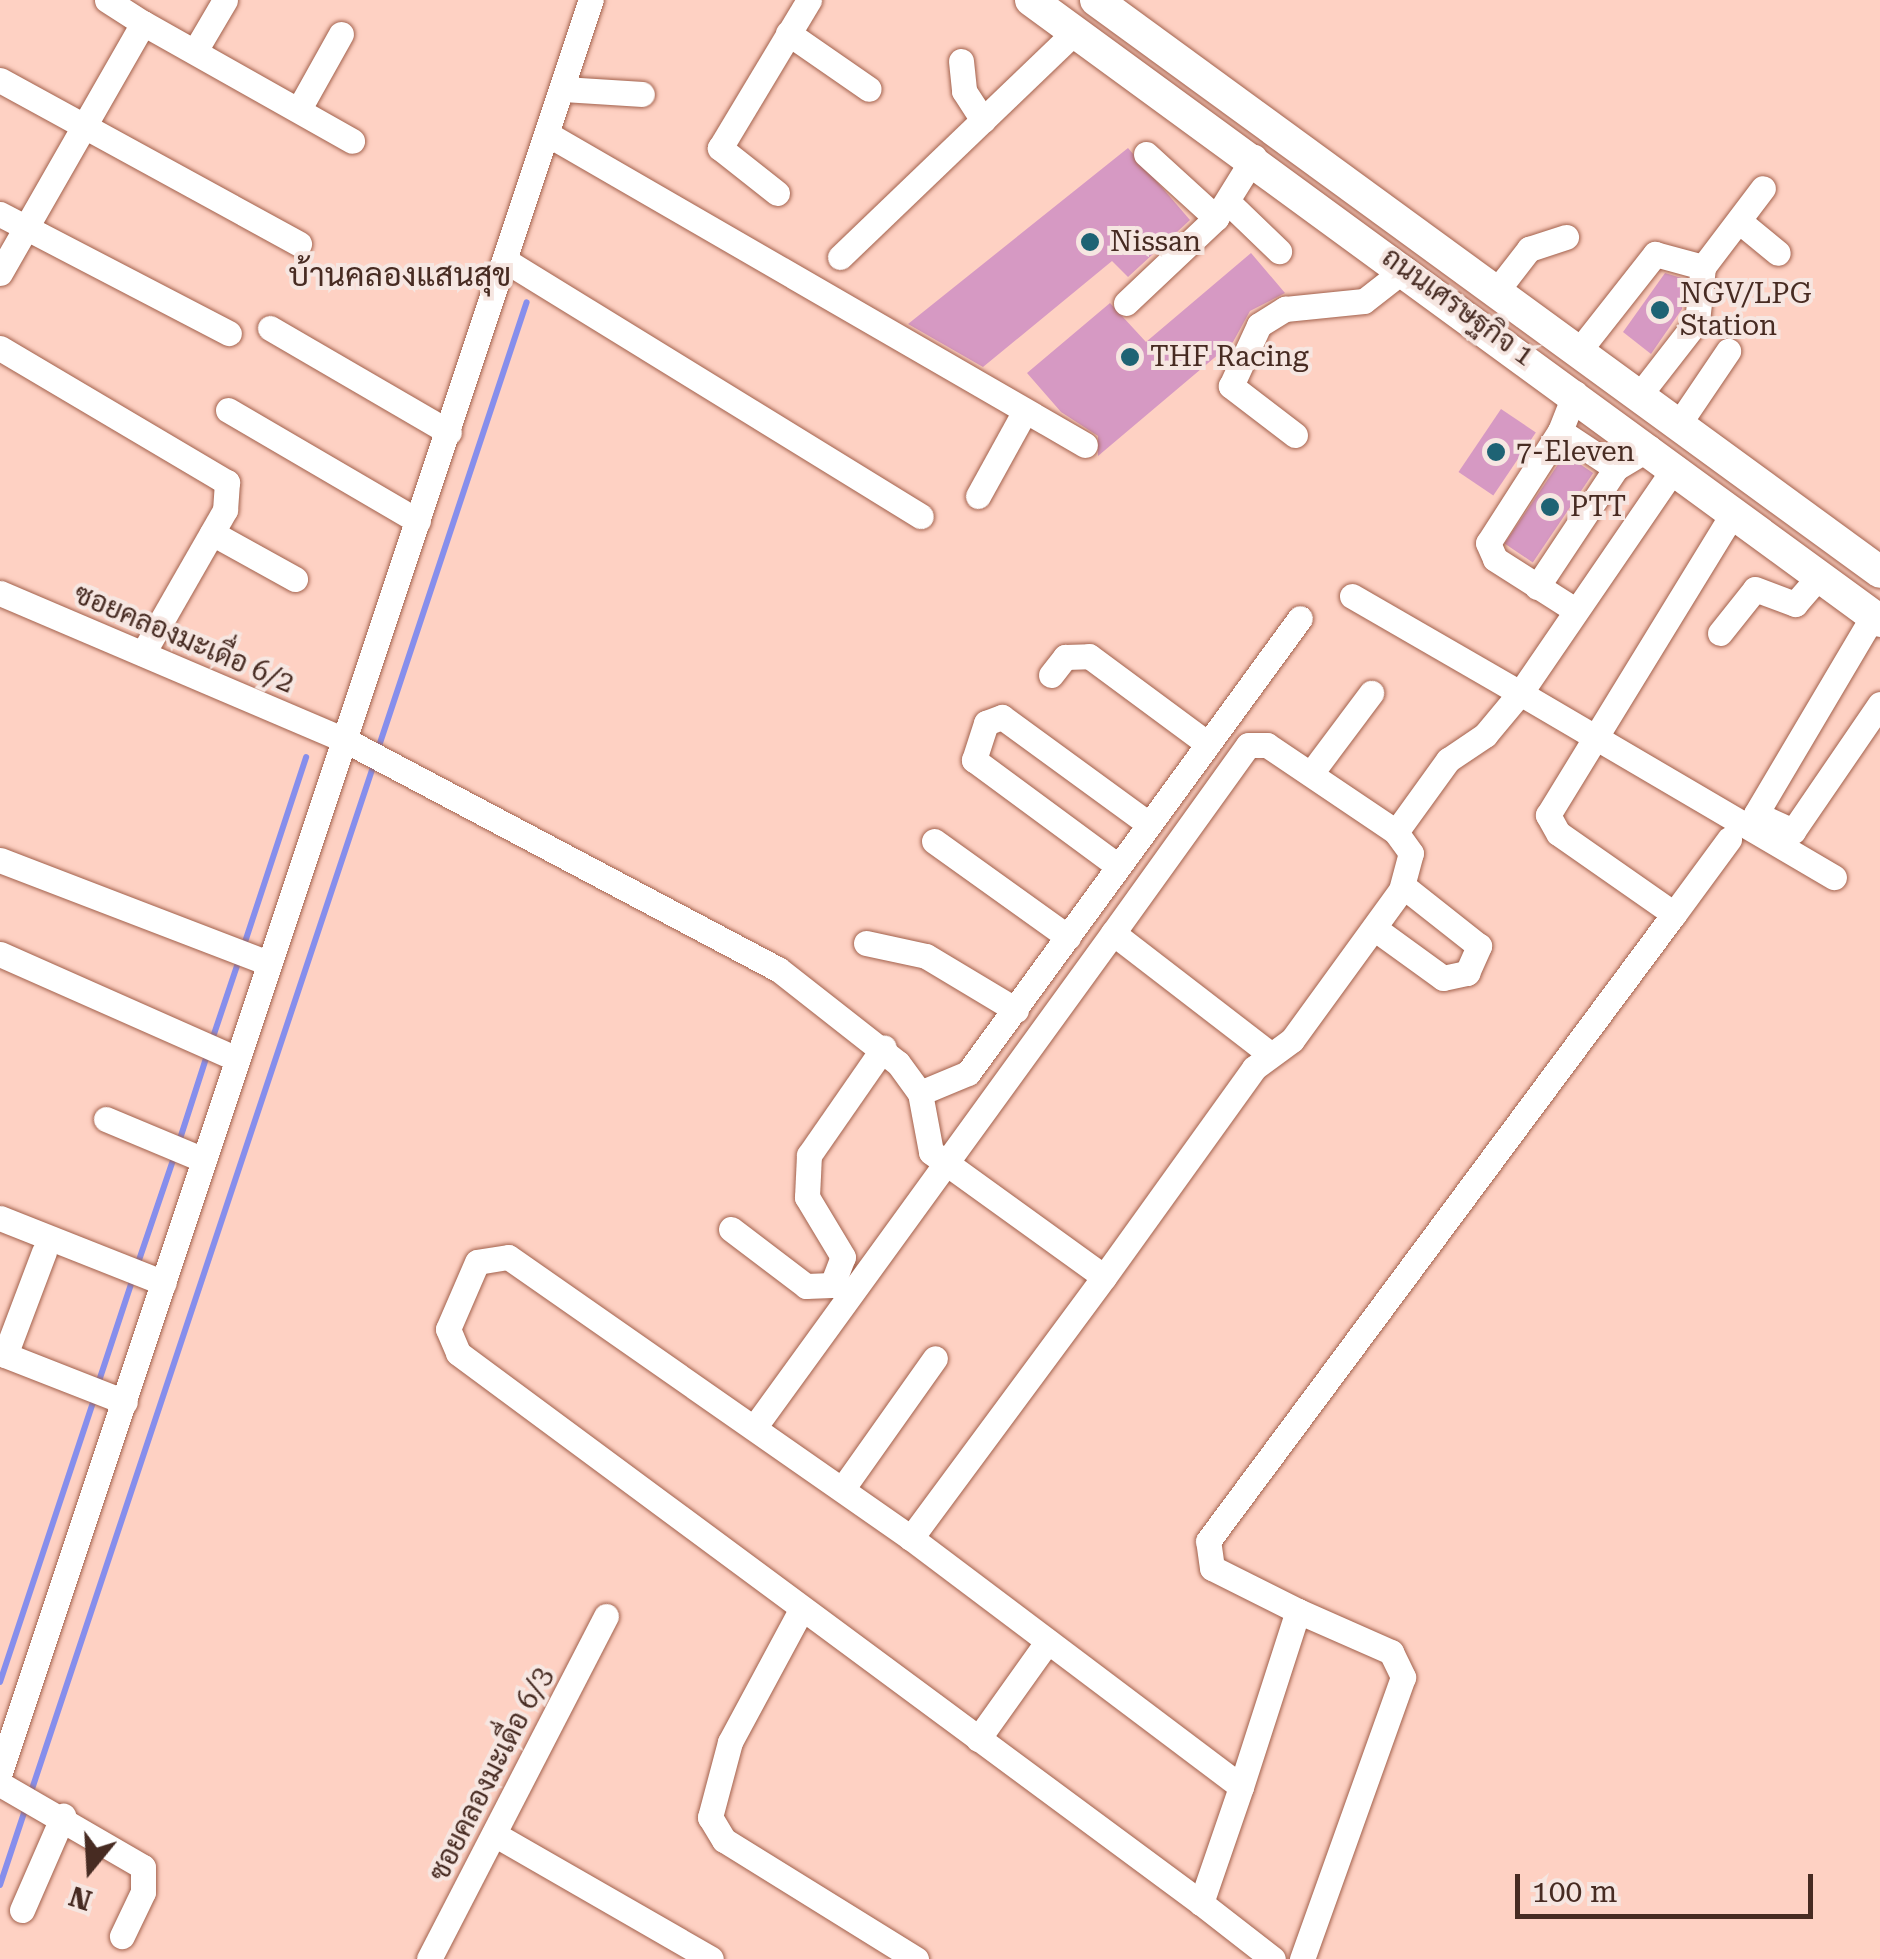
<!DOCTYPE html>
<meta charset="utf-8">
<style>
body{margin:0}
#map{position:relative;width:1880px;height:1959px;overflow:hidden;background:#fed1c3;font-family:"Roboto Serif",Sarabun,serif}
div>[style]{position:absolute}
.stream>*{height:6px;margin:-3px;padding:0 3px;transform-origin:3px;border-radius:3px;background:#868eec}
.building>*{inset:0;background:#d699c3;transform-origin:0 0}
.roads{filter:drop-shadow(0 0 2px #a2614c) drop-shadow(0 0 2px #a2614c)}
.minor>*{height:25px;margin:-12.5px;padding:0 12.5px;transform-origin:12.5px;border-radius:12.5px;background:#fff}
.major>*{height:32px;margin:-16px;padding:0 16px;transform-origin:16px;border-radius:16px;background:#fff}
.dots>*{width:28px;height:28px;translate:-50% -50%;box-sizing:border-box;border:5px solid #f6e6e1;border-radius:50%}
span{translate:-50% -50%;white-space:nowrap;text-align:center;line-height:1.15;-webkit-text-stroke:8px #f6e6e1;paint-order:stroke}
.poi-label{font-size:28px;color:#472b22}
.left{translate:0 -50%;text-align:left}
.street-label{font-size:28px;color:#472b22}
.quarter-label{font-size:32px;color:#472b22}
.north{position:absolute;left:40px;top:1819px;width:100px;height:100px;-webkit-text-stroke:8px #f6e6e1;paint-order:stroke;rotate:198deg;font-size:28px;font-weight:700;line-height:40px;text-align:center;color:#472b22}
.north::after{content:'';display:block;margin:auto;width:35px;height:45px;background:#472b22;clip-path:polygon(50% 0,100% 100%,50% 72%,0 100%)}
.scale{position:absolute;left:1515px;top:1874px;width:298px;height:45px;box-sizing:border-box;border:5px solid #472b22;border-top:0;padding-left:12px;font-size:30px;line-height:35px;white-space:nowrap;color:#472b22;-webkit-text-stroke:8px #f6e6e1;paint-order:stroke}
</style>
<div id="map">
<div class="stream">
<i style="left:377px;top:752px;width:474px;rotate:-71.6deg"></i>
<i style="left:244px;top:945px;width:198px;rotate:-71.7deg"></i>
<i style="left:212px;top:1040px;width:88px;rotate:-71.4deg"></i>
<i style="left:178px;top:1145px;width:98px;rotate:-72.1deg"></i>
<i style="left:138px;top:1263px;width:112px;rotate:-71.2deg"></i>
<i style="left:97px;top:1387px;width:118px;rotate:-71.7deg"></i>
<i style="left:0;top:1682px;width:298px;rotate:-71.6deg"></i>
<i style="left:30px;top:1795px;width:1087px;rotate:-71.55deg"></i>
<i style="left:0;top:1885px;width:82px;rotate:-71.6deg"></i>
</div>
<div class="building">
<i style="clip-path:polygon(1128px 148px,1190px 220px,1128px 277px,1112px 261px,983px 367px,908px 324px)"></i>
<i style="clip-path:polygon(1251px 253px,1285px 293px,1250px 311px,1233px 342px,1098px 456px,1098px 436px,1061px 412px,1027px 373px,1110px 303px,1146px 342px)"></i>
<i style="clip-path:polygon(1665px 273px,1685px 279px,1682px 309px,1651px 354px,1623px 332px)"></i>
<i style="left:1501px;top:409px;width:42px;height:76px;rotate:34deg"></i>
<i style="left:1565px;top:454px;width:34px;height:108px;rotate:34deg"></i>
</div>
<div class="roads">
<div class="minor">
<i style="left:107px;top:0;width:43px;rotate:32.6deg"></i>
<i style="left:788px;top:33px;width:98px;rotate:34.7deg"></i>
<i style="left:195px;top:51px;width:59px;rotate:-59.5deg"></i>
<i style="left:961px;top:61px;width:30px;rotate:84deg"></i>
<i style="left:964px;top:91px;width:35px;rotate:57deg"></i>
<i style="left:0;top:80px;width:341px;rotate:28.7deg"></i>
<i style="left:564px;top:89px;width:78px;rotate:3.7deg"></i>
<i style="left:299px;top:109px;width:86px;rotate:-60.8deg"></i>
<i style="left:549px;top:135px;width:619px;rotate:30.04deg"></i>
<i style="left:1146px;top:154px;width:95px;rotate:42.4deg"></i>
<i style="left:777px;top:193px;width:73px;rotate:-141.7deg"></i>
<i style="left:720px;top:148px;width:173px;rotate:-59deg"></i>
<i style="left:1228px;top:202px;width:71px;rotate:43.9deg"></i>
<i style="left:0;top:214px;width:258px;rotate:27.5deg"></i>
<i style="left:1739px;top:221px;width:50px;rotate:39.4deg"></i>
<i style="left:840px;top:257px;width:327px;rotate:-43.8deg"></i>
<i style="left:506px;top:261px;width:487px;rotate:31.6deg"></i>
<i style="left:1703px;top:267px;width:99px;rotate:-52.8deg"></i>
<i style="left:0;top:273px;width:288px;rotate:-60.2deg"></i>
<i style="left:143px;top:23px;width:240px;rotate:29.4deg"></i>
<i style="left:1498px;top:289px;width:51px;rotate:-52.2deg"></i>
<i style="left:1529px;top:249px;width:39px;rotate:-18deg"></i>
<i style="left:1126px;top:303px;width:124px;rotate:-43.4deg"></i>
<i style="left:1216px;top:218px;width:72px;rotate:-58.1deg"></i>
<i style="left:270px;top:328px;width:207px;rotate:30.2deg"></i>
<i style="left:0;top:348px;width:264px;rotate:30.6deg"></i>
<i style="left:227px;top:482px;width:28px;rotate:94deg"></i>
<i style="left:225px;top:510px;width:165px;rotate:119.8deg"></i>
<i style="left:1581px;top:348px;width:120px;rotate:-51.8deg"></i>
<i style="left:1655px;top:254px;width:50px;rotate:15.2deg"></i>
<i style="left:1703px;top:267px;width:54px;rotate:96.3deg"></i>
<i style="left:1697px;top:321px;width:91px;rotate:127.9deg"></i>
<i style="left:1575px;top:393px;width:41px;rotate:111.5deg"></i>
<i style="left:1560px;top:431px;width:67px;rotate:33.5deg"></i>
<i style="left:1616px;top:468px;width:39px;rotate:-31deg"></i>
<i style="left:228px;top:410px;width:220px;rotate:30.3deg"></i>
<i style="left:1680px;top:422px;width:86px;rotate:-55.9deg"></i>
<i style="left:1560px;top:431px;width:133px;rotate:122.7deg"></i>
<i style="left:1488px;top:543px;width:17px;rotate:66deg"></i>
<i style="left:1495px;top:559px;width:95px;rotate:32.5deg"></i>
<i style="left:1295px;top:435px;width:81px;rotate:-142.6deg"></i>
<i style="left:1231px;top:386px;width:67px;rotate:-65.3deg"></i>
<i style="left:1259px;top:325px;width:31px;rotate:-32deg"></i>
<i style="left:1285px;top:309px;width:79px;rotate:-5.8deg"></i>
<i style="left:1364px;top:301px;width:52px;rotate:-38deg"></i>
<i style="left:1675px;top:467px;width:274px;rotate:124.4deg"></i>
<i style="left:1520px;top:693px;width:364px;rotate:30.4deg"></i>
<i style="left:978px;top:496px;width:97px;rotate:-61.1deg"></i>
<i style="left:212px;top:533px;width:95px;rotate:29deg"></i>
<i style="left:1537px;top:587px;width:143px;rotate:-56.4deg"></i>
<i style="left:0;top:593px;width:375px;rotate:23.1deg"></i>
<i style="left:345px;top:740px;width:490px;rotate:27.9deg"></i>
<i style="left:778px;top:969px;width:152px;rotate:38.1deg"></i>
<i style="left:898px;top:1063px;width:37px;rotate:54deg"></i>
<i style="left:920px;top:1093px;width:60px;rotate:79.4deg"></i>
<i style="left:931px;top:1152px;width:213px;rotate:35.8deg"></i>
<i style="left:1104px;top:1277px;width:325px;rotate:126.5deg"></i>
<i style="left:911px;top:1538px;width:413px;rotate:37deg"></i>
<i style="left:1241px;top:1787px;width:123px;rotate:109deg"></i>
<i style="left:1201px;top:1903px;width:91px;rotate:37.9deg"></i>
<i style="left:1873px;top:616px;width:230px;rotate:120.6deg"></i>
<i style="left:1756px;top:814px;width:41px;rotate:24.7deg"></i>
<i style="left:1793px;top:831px;width:154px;rotate:-55.6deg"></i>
<i style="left:1720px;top:633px;width:56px;rotate:-51.5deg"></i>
<i style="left:1755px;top:589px;width:43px;rotate:20.6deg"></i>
<i style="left:1795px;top:604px;width:37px;rotate:-49deg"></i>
<i style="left:1051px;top:675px;width:23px;rotate:-52deg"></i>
<i style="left:1065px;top:657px;width:24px;rotate:-2deg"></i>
<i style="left:1089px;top:656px;width:148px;rotate:36.5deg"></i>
<i style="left:1312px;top:772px;width:99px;rotate:-53.2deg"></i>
<i style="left:934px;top:841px;width:165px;rotate:35.6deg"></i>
<i style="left:0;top:860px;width:287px;rotate:21deg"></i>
<i style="left:1118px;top:866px;width:179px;rotate:-143.6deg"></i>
<i style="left:974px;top:760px;width:39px;rotate:-72deg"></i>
<i style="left:986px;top:723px;width:17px;rotate:-21deg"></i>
<i style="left:1002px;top:717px;width:182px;rotate:36.1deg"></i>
<i style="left:1674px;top:914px;width:93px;rotate:-53.7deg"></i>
<i style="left:1374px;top:928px;width:85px;rotate:35.9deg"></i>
<i style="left:1443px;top:978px;width:25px;rotate:-12deg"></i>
<i style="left:1467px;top:973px;width:30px;rotate:-66deg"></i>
<i style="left:1479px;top:946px;width:97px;rotate:-141.7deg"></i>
<i style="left:1113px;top:933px;width:231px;rotate:-54.3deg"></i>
<i style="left:1248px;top:745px;width:19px"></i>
<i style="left:1267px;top:745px;width:156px;rotate:34deg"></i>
<i style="left:1396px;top:832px;width:89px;rotate:-54.2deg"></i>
<i style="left:1448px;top:760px;width:45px;rotate:-34deg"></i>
<i style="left:1485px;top:735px;width:55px;rotate:-50.2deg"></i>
<i style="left:1520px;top:693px;width:194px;rotate:-150deg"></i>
<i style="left:866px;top:943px;width:61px;rotate:12.2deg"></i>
<i style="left:926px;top:956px;width:105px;rotate:31deg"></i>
<i style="left:0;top:954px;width:259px;rotate:23.9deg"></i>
<i style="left:920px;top:1093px;width:52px;rotate:-22.6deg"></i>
<i style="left:968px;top:1073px;width:563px;rotate:-53.88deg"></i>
<i style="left:106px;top:1119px;width:106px;rotate:22.7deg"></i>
<i style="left:0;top:1218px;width:176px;rotate:21.6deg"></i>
<i style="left:731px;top:1229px;width:94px;rotate:37.2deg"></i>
<i style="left:806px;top:1286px;width:26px;rotate:-2deg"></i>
<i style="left:832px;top:1285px;width:30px;rotate:-69deg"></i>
<i style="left:843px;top:1257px;width:70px;rotate:-121deg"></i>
<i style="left:807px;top:1197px;width:42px;rotate:-87.3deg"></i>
<i style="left:809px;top:1155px;width:131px;rotate:-55.2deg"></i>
<i style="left:1104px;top:1277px;width:257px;rotate:-54.3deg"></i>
<i style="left:1254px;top:1068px;width:47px;rotate:-36.4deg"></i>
<i style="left:1292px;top:1040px;width:185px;rotate:-54deg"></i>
<i style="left:1401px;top:890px;width:38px;rotate:-75deg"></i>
<i style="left:1411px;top:853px;width:26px;rotate:-126deg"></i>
<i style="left:0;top:1353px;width:134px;rotate:21.4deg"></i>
<i style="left:5px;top:1355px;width:110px;rotate:-69.3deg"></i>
<i style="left:756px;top:1425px;width:608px;rotate:-54.03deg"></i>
<i style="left:1113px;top:933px;width:197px;rotate:37.6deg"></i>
<i style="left:843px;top:1488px;width:159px;rotate:-54.7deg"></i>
<i style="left:911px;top:1538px;width:491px;rotate:-145.1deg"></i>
<i style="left:508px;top:1257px;width:31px;rotate:171deg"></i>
<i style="left:477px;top:1262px;width:73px;rotate:113.4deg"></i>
<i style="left:448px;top:1329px;width:26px;rotate:67deg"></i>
<i style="left:458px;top:1353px;width:924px;rotate:36.51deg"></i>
<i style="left:801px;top:1610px;width:150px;rotate:118.3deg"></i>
<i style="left:730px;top:1742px;width:78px;rotate:104.9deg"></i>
<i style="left:710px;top:1817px;width:27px;rotate:59deg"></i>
<i style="left:724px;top:1840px;width:226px;rotate:31.8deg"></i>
<i style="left:1298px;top:1611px;width:102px;rotate:23.8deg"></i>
<i style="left:1391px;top:1652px;width:28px;rotate:64deg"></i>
<i style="left:1403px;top:1677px;width:300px;rotate:109.7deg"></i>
<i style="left:978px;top:1739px;width:120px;rotate:-54.5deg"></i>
<i style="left:0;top:1772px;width:1868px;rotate:-71.56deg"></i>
<i style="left:0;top:1784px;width:165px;rotate:30.1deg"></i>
<i style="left:143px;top:1867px;width:25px;rotate:90deg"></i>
<i style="left:143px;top:1892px;width:49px;rotate:115.5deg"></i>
<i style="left:1241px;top:1787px;width:185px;rotate:-72.1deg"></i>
<i style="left:1298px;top:1611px;width:96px;rotate:-153.4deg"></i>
<i style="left:1212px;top:1568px;width:27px;rotate:-98deg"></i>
<i style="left:1208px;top:1541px;width:781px;rotate:-53.38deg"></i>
<i style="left:1674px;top:914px;width:141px;rotate:-145.1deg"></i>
<i style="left:1558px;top:833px;width:21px;rotate:-119deg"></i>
<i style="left:1548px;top:815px;width:356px;rotate:-58.5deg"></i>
<i style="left:494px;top:1834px;width:250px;rotate:29.9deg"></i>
<i style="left:22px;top:1910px;width:103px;rotate:-66.4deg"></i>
<i style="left:429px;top:1959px;width:386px;rotate:-62.7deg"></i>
</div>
<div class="major">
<i style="left:1031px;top:0;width:1052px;rotate:36.18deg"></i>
<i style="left:1096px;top:0;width:970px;rotate:36.11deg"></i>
</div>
</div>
<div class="dots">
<i style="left:1090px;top:242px;background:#1e6374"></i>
<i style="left:1660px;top:310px;background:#1e6374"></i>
<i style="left:1130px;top:357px;background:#1e6374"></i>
<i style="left:1496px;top:452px;background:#1e6374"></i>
<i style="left:1550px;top:507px;background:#1e6374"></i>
</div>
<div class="poi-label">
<span class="left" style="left:1110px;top:242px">Nissan</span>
<span class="left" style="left:1680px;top:310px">NGV/LPG<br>Station</span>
<span class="left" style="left:1150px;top:357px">THF Racing</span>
<span class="left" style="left:1516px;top:452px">7-Eleven</span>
<span class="left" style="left:1570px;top:507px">PTT</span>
</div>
<div class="street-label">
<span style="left:1458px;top:307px;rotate:36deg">ถนนเศรษฐกิจ 1</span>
<span style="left:184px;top:639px;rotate:23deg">ซอยคลองมะเดื่อ 6/2</span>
<span style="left:491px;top:1774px;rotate:-63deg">ซอยคลองมะเดื่อ 6/3</span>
</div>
<div class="quarter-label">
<span style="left:400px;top:275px">บ้านคลองแสนสุข</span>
</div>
<div class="north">N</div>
<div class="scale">100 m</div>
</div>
